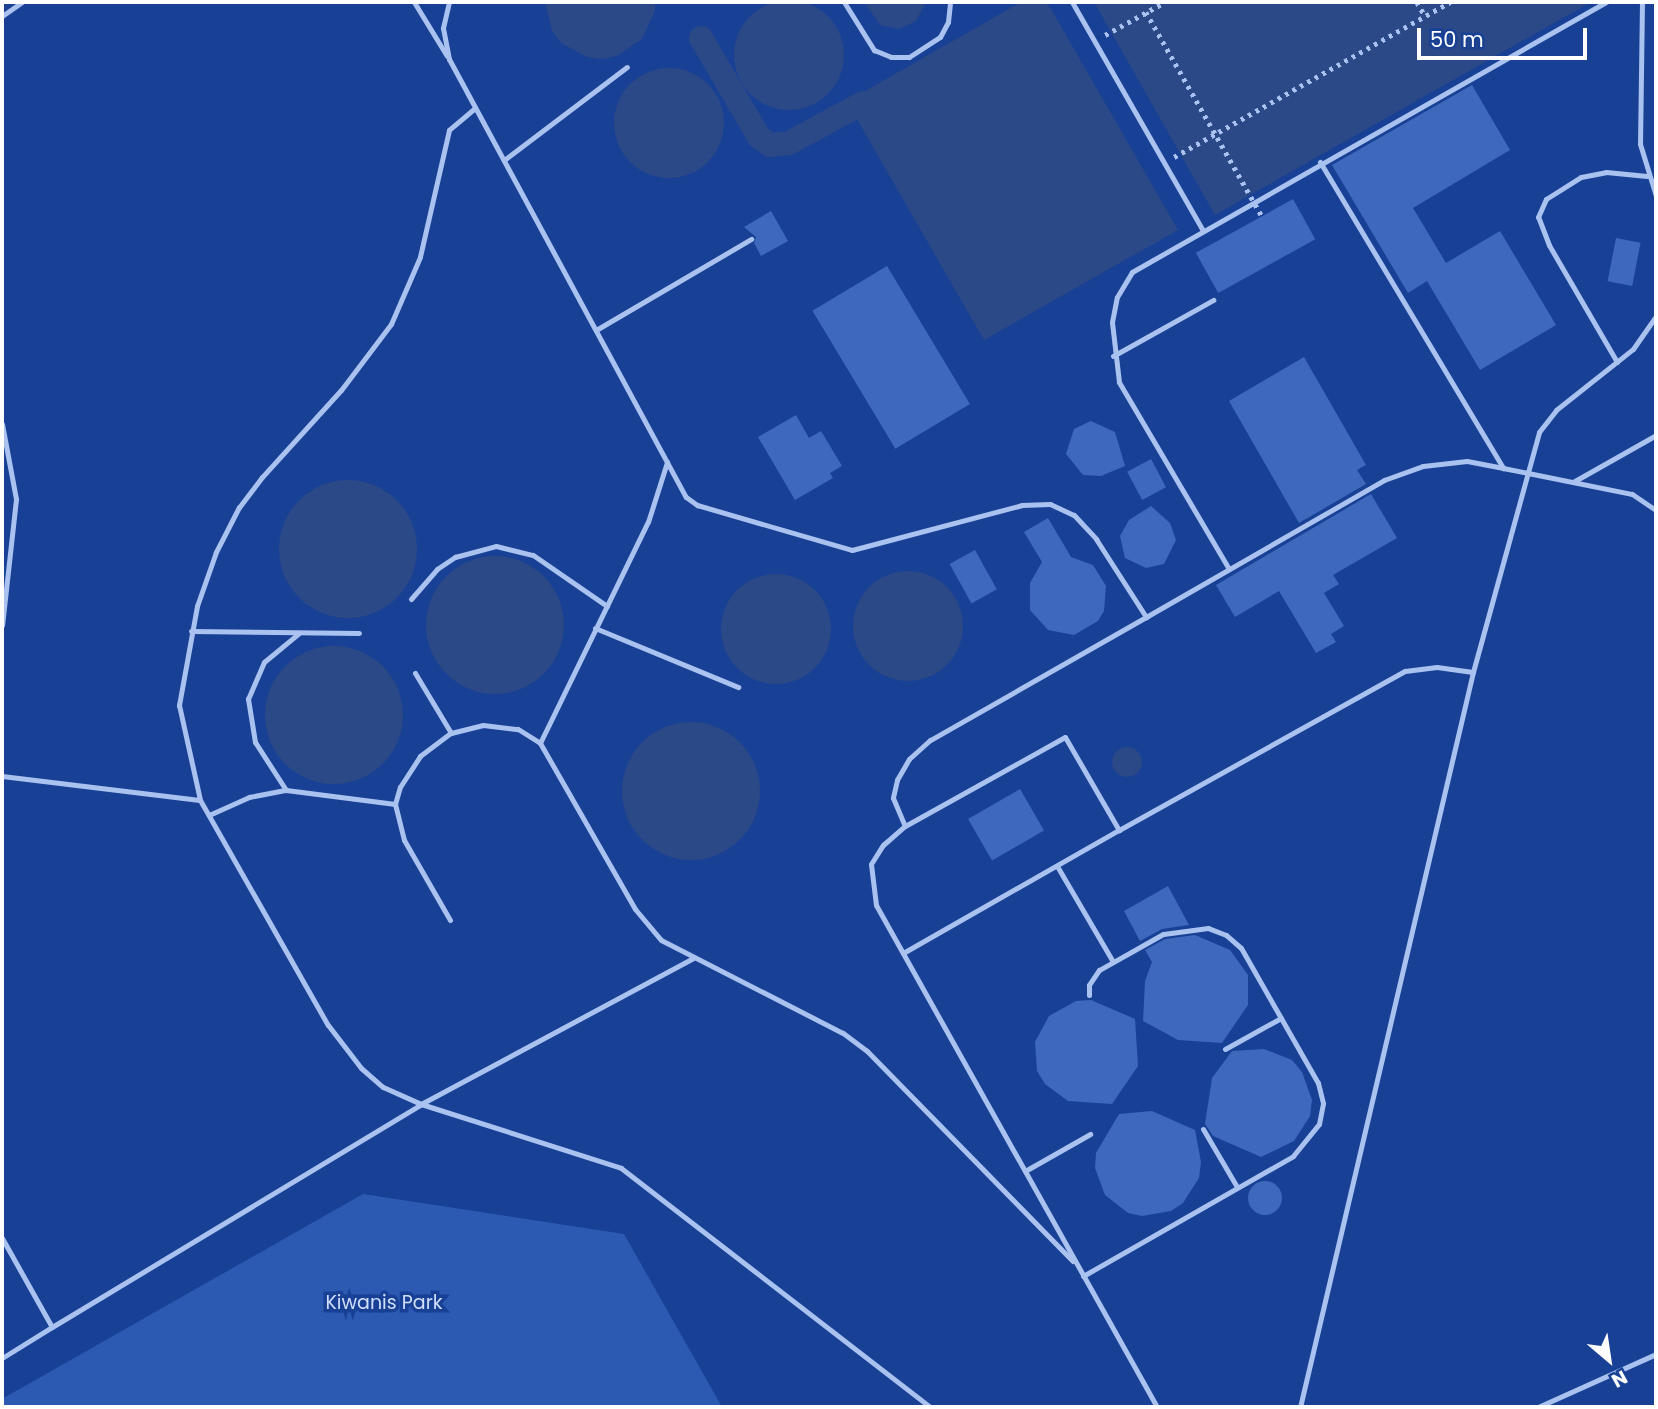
<!DOCTYPE html>
<style>
body{margin:0}
#map{position:relative;width:1658px;height:1409px;overflow:hidden;background:#184195;font-family:Poppins,sans-serif}
div>[style]{position:absolute}
.green>*{inset:0;background:#2c5ab3}
.water>*{inset:0;background:#2b4887}
.round{border-radius:50%}
.canal>*{height:24px;margin:-12px;padding:0 12px;transform-origin:12px;border-radius:12px;background:#2b4887}
.building>*{inset:0;background:#3d68bb;transform-origin:0 0}
.path>*{height:4.5px;margin-top:-2.25px;transform-origin:0;background:repeating-linear-gradient(90deg,#aac2f0 0 3.5px,transparent 0 8.5px)}
.lane>*{height:5px;margin:-2.5px;padding:0 2.5px;transform-origin:2.5px;border-radius:2.5px;background:#aac2f0}
.path-bridge>*{height:4.5px;margin-top:-2.25px;transform-origin:0;background:repeating-linear-gradient(90deg,#aac2f0 0 3.5px,transparent 0 8.5px)}
span{translate:-50% -50%;white-space:nowrap;text-align:center;line-height:1.15;-webkit-text-stroke:7px #184195;paint-order:stroke}
.park-label{font-size:19px;color:#d1dffb}
.frame{position:absolute;inset:0;border:4px solid #fff;pointer-events:none}
.north{position:absolute;left:1574px;top:1325px;width:70px;height:70px;-webkit-text-stroke:5px #184195;paint-order:stroke;rotate:151deg;font-size:19px;font-weight:700;line-height:28px;text-align:center;color:#fff}
.north::after{content:'';display:block;margin:auto;width:24px;height:32px;background:#fff;clip-path:polygon(50% 0,100% 100%,50% 72%,0 100%)}
.scale{position:absolute;left:1417px;top:28px;width:170px;height:32px;box-sizing:border-box;border:4px solid #fff;border-top:0;padding-left:9px;font-size:21px;line-height:24px;white-space:nowrap;color:#fff;-webkit-text-stroke:5px #184195;paint-order:stroke}
</style>
<div id="map">
<div class="green">
<i style="clip-path:polygon(363px 1194px,624px 1234px,722px 1407px,2px 1407px,2px 1399px)"></i>
</div>
<div class="water">
<i class="round" style="left:734px;top:0;width:110px;height:110px"></i>
<i style="clip-path:polygon(545px 2px,655px 2px,655px 11px,642px 39px,617px 56px,602px 59px,587px 57px,561px 43px,552px 31px)"></i>
<i style="clip-path:polygon(864px 2px,926px 2px,916px 21px,899px 29px,880px 25px)"></i>
<i style="clip-path:polygon(1021px 2px,1047px 2px,1178px 230px,984px 340px,854px 114px,865px 107px,858px 95px)"></i>
<i style="clip-path:polygon(1094px 2px,1591px 2px,1215px 215px)"></i>
<i class="round" style="left:614px;top:68px;width:110px;height:110px"></i>
<i class="round" style="left:279px;top:480px;width:138px;height:138px"></i>
<i class="round" style="left:426px;top:556px;width:138px;height:138px"></i>
<i class="round" style="left:853px;top:571px;width:110px;height:110px"></i>
<i class="round" style="left:721px;top:574px;width:110px;height:110px"></i>
<i class="round" style="left:265px;top:646px;width:138px;height:138px"></i>
<i class="round" style="left:622px;top:722px;width:138px;height:138px"></i>
<i class="round" style="left:1112px;top:747px;width:30px;height:30px"></i>
</div>
<div class="canal">
<i style="left:701px;top:38px;width:115px;rotate:59.6deg"></i>
<i style="left:759px;top:137px;width:14px;rotate:36deg"></i>
<i style="left:770px;top:145px;width:19px;rotate:-6deg"></i>
<i style="left:789px;top:143px;width:84px;rotate:-28.4deg"></i>
</div>
<div class="building">
<i style="clip-path:polygon(1472px 85px,1510px 150px,1413px 208px,1446px 263px,1500px 231px,1556px 325px,1480px 370px,1427px 281px,1408px 293px,1332px 165px)"></i>
<i style="left:1293px;top:199px;width:46px;height:111px;rotate:61deg"></i>
<i style="clip-path:polygon(771px 211px,788px 241px,761px 256px,754px 243px,756px 237px,744px 227px)"></i>
<i style="left:1616px;top:238px;width:25px;height:44px;rotate:11deg"></i>
<i style="left:887px;top:266px;width:161px;height:87px;rotate:59deg"></i>
<i style="clip-path:polygon(1304px 357px,1366px 465px,1357px 470px,1366px 484px,1299px 523px,1229px 401px)"></i>
<i style="clip-path:polygon(796px 415px,809px 438px,821px 431px,842px 466px,830px 473px,833px 478px,795px 500px,758px 437px)"></i>
<i style="clip-path:polygon(1091px 421px,1115px 432px,1125px 466px,1101px 476px,1083px 475px,1066px 454px,1074px 429px)"></i>
<i style="left:1151px;top:459px;width:32px;height:27px;rotate:62deg"></i>
<i style="clip-path:polygon(1371px 494px,1397px 538px,1333px 575px,1339px 584px,1324px 593px,1344px 626px,1331px 634px,1336px 642px,1316px 653px,1279px 591px,1235px 617px,1216px 585px)"></i>
<i style="clip-path:polygon(1151px 506px,1170px 523px,1176px 540px,1164px 564px,1146px 568px,1125px 558px,1120px 536px,1129px 520px)"></i>
<i style="clip-path:polygon(1048px 518px,1071px 557px,1093px 565px,1106px 586px,1104px 611px,1098px 621px,1074px 635px,1048px 630px,1030px 610px,1030px 583px,1042px 562px,1024px 532px)"></i>
<i style="left:975px;top:550px;width:45px;height:29px;rotate:61deg"></i>
<i style="left:1020px;top:789px;width:48px;height:60px;rotate:60deg"></i>
<i style="clip-path:polygon(1168px 886px,1189px 925px,1162px 929px,1140px 941px,1124px 911px)"></i>
<i style="clip-path:polygon(1195px 935px,1230px 950px,1248px 975px,1248px 1005px,1222px 1043px,1178px 1040px,1143px 1021px,1145px 981px,1152px 962px,1145px 950px,1165px 939px)"></i>
<i style="clip-path:polygon(1091px 1000px,1135px 1019px,1138px 1066px,1112px 1104px,1068px 1101px,1045px 1084px,1037px 1071px,1035px 1042px,1049px 1016px,1076px 1001px)"></i>
<i style="clip-path:polygon(1264px 1049px,1292px 1060px,1302px 1072px,1312px 1100px,1310px 1116px,1294px 1141px,1261px 1157px,1213px 1136px,1205px 1124px,1212px 1078px,1232px 1051px)"></i>
<i style="clip-path:polygon(1152px 1111px,1195px 1130px,1201px 1162px,1199px 1178px,1183px 1203px,1171px 1211px,1142px 1216px,1128px 1213px,1105px 1195px,1095px 1168px,1096px 1153px,1119px 1114px)"></i>
<i class="round" style="left:1248px;top:1181px;width:34px;height:34px"></i>
</div>
<div class="path">
<i style="left:1417px;top:2px;width:16px;rotate:60deg"></i>
<i style="left:1105px;top:35px;width:68px;rotate:-28.8deg"></i>
<i style="left:1174px;top:157px;width:317px;rotate:-29.3deg"></i>
</div>
<div class="lane">
<i style="left:414px;top:2px;width:63px;rotate:58.6deg"></i>
<i style="left:449px;top:2px;width:27px;rotate:103deg"></i>
<i style="left:443px;top:28px;width:32px;rotate:79deg"></i>
<i style="left:449px;top:59px;width:498px;rotate:61.6deg"></i>
<i style="left:686px;top:497px;width:14px;rotate:36deg"></i>
<i style="left:697px;top:505px;width:161px;rotate:16.2deg"></i>
<i style="left:852px;top:550px;width:176px;rotate:-14.8deg"></i>
<i style="left:1022px;top:505px;width:28px;rotate:-2deg"></i>
<i style="left:1050px;top:504px;width:26px;rotate:25deg"></i>
<i style="left:1074px;top:515px;width:33px;rotate:47deg"></i>
<i style="left:1096px;top:539px;width:93px;rotate:57.3deg"></i>
<i style="left:1146px;top:617px;width:249px;rotate:150.3deg"></i>
<i style="left:930px;top:740px;width:28px;rotate:138deg"></i>
<i style="left:909px;top:759px;width:24px;rotate:120deg"></i>
<i style="left:897px;top:780px;width:18px;rotate:103deg"></i>
<i style="left:893px;top:798px;width:30px;rotate:67deg"></i>
<i style="left:844px;top:2px;width:57px;rotate:58deg"></i>
<i style="left:874px;top:50px;width:18px;rotate:22deg"></i>
<i style="left:891px;top:57px;width:18px"></i>
<i style="left:909px;top:57px;width:37px;rotate:-33deg"></i>
<i style="left:940px;top:37px;width:17px;rotate:-62deg"></i>
<i style="left:948px;top:22px;width:20px;rotate:-84deg"></i>
<i style="left:1072px;top:2px;width:262px;rotate:60.2deg"></i>
<i style="left:1642px;top:2px;width:142px;rotate:90.8deg"></i>
<i style="left:1640px;top:144px;width:54px;rotate:72.9deg"></i>
<i style="left:2px;top:16px;width:24px;rotate:-35deg"></i>
<i style="left:475px;top:108px;width:34px;rotate:140deg"></i>
<i style="left:449px;top:130px;width:130px;rotate:102.9deg"></i>
<i style="left:420px;top:257px;width:73px;rotate:113.4deg"></i>
<i style="left:391px;top:324px;width:83px;rotate:127.1deg"></i>
<i style="left:341px;top:390px;width:118px;rotate:132.2deg"></i>
<i style="left:262px;top:477px;width:38px;rotate:127deg"></i>
<i style="left:239px;top:507px;width:51px;rotate:117.1deg"></i>
<i style="left:216px;top:552px;width:57px;rotate:109.4deg"></i>
<i style="left:197px;top:606px;width:101px;rotate:100.3deg"></i>
<i style="left:179px;top:705px;width:97px;rotate:77.5deg"></i>
<i style="left:200px;top:800px;width:259px;rotate:60.4deg"></i>
<i style="left:328px;top:1025px;width:54px;rotate:52.5deg"></i>
<i style="left:361px;top:1068px;width:29px;rotate:41deg"></i>
<i style="left:383px;top:1087px;width:42px;rotate:24.1deg"></i>
<i style="left:421px;top:1104px;width:210px;rotate:17.7deg"></i>
<i style="left:621px;top:1168px;width:391px;rotate:37.7deg"></i>
<i style="left:504px;top:160px;width:154px;rotate:-37.1deg"></i>
<i style="left:1320px;top:162px;width:357px;rotate:59.1deg"></i>
<i style="left:596px;top:330px;width:180px;rotate:-30.4deg"></i>
<i style="left:1113px;top:356px;width:115px;rotate:-29.2deg"></i>
<i style="left:1617px;top:362px;width:135px;rotate:-120.2deg"></i>
<i style="left:1549px;top:245px;width:30px;rotate:-111deg"></i>
<i style="left:1538px;top:217px;width:20px;rotate:-66deg"></i>
<i style="left:1546px;top:199px;width:41px;rotate:-32.2deg"></i>
<i style="left:1581px;top:177px;width:25px;rotate:-11deg"></i>
<i style="left:1606px;top:172px;width:41px;rotate:5.6deg"></i>
<i style="left:2px;top:424px;width:76px;rotate:79.4deg"></i>
<i style="left:16px;top:499px;width:127px;rotate:96.3deg"></i>
<i style="left:1573px;top:482px;width:95px;rotate:-29.5deg"></i>
<i style="left:1229px;top:569px;width:217px;rotate:-120.5deg"></i>
<i style="left:1119px;top:382px;width:60px;rotate:-96.7deg"></i>
<i style="left:1112px;top:322px;width:25px;rotate:-79deg"></i>
<i style="left:1117px;top:297px;width:29px;rotate:-59deg"></i>
<i style="left:1132px;top:272px;width:546px;rotate:-29.67deg"></i>
<i style="left:411px;top:599px;width:40px;rotate:-49deg"></i>
<i style="left:437px;top:569px;width:22px;rotate:-34deg"></i>
<i style="left:455px;top:557px;width:42px;rotate:-15deg"></i>
<i style="left:496px;top:546px;width:38px;rotate:14deg"></i>
<i style="left:533px;top:555px;width:90px;rotate:34.6deg"></i>
<i style="left:1146px;top:617px;width:275px;rotate:-29.9deg"></i>
<i style="left:1384px;top:480px;width:41px;rotate:-19.7deg"></i>
<i style="left:1423px;top:466px;width:44px;rotate:-6.5deg"></i>
<i style="left:1467px;top:461px;width:37px;rotate:11deg"></i>
<i style="left:1503px;top:468px;width:132px;rotate:11.4deg"></i>
<i style="left:1632px;top:494px;width:29px;rotate:34deg"></i>
<i style="left:595px;top:628px;width:155px;rotate:22.4deg"></i>
<i style="left:191px;top:631px;width:168px;rotate:0.7deg"></i>
<i style="left:1473px;top:672px;width:249px;rotate:-74.6deg"></i>
<i style="left:1539px;top:432px;width:28px;rotate:-52deg"></i>
<i style="left:1556px;top:410px;width:98px;rotate:-38.4deg"></i>
<i style="left:1633px;top:349px;width:40px;rotate:-55.1deg"></i>
<i style="left:415px;top:673px;width:70px;rotate:59deg"></i>
<i style="left:540px;top:743px;width:246px;rotate:-64deg"></i>
<i style="left:648px;top:522px;width:63px;rotate:-72.4deg"></i>
<i style="left:2px;top:776px;width:199px;rotate:6.9deg"></i>
<i style="left:286px;top:790px;width:57px;rotate:-122.9deg"></i>
<i style="left:255px;top:742px;width:44px;rotate:-99.2deg"></i>
<i style="left:248px;top:699px;width:40px;rotate:-66.6deg"></i>
<i style="left:264px;top:662px;width:45px;rotate:-39.6deg"></i>
<i style="left:209px;top:815px;width:44px;rotate:-24.2deg"></i>
<i style="left:249px;top:797px;width:38px;rotate:-11deg"></i>
<i style="left:286px;top:790px;width:110px;rotate:7.3deg"></i>
<i style="left:1057px;top:866px;width:111px;rotate:59.7deg"></i>
<i style="left:450px;top:920px;width:92px;rotate:-119.9deg"></i>
<i style="left:404px;top:840px;width:37px;rotate:-104deg"></i>
<i style="left:395px;top:804px;width:18px;rotate:-74deg"></i>
<i style="left:400px;top:787px;width:37px;rotate:-57deg"></i>
<i style="left:420px;top:756px;width:39px;rotate:-37deg"></i>
<i style="left:451px;top:733px;width:33px;rotate:-14deg"></i>
<i style="left:483px;top:725px;width:35px;rotate:7deg"></i>
<i style="left:518px;top:729px;width:26px;rotate:32deg"></i>
<i style="left:540px;top:743px;width:191px;rotate:60.2deg"></i>
<i style="left:635px;top:909px;width:40px;rotate:50deg"></i>
<i style="left:661px;top:940px;width:204px;rotate:27.1deg"></i>
<i style="left:843px;top:1033px;width:30px;rotate:37deg"></i>
<i style="left:867px;top:1051px;width:294px;rotate:45.6deg"></i>
<i style="left:903px;top:953px;width:249px;rotate:-29.7deg"></i>
<i style="left:1225px;top:1049px;width:64px;rotate:-29deg"></i>
<i style="left:1203px;top:1129px;width:67px;rotate:59.6deg"></i>
<i style="left:1025px;top:1171px;width:75px;rotate:-29.6deg"></i>
<i style="left:2px;top:1238px;width:102px;rotate:60.7deg"></i>
<i style="left:52px;top:1327px;width:431px;rotate:-31.1deg"></i>
<i style="left:421px;top:1104px;width:309px;rotate:-28.2deg"></i>
<i style="left:1083px;top:1276px;width:242px;rotate:-29.7deg"></i>
<i style="left:1293px;top:1156px;width:41px;rotate:-50.9deg"></i>
<i style="left:1319px;top:1124px;width:21px;rotate:-79deg"></i>
<i style="left:1323px;top:1103px;width:21px;rotate:-104deg"></i>
<i style="left:1318px;top:1083px;width:155px;rotate:-119.7deg"></i>
<i style="left:1241px;top:948px;width:20px;rotate:-139deg"></i>
<i style="left:1226px;top:935px;width:19px;rotate:-159deg"></i>
<i style="left:1208px;top:928px;width:45px;rotate:172.4deg"></i>
<i style="left:1163px;top:934px;width:73px;rotate:150.6deg"></i>
<i style="left:1099px;top:970px;width:18px;rotate:124deg"></i>
<i style="left:1089px;top:985px;width:10px;rotate:90deg"></i>
<i style="left:2px;top:1358px;width:59px;rotate:-31.8deg"></i>
<i style="left:1157px;top:1407px;width:575px;rotate:-119.24deg"></i>
<i style="left:876px;top:905px;width:41px;rotate:-97deg"></i>
<i style="left:871px;top:864px;width:22px;rotate:-58deg"></i>
<i style="left:883px;top:845px;width:29px;rotate:-41deg"></i>
<i style="left:905px;top:826px;width:183px;rotate:-29.1deg"></i>
<i style="left:1065px;top:737px;width:108px;rotate:59.9deg"></i>
<i style="left:1119px;top:830px;width:327px;rotate:-29.1deg"></i>
<i style="left:1405px;top:671px;width:32px;rotate:-7deg"></i>
<i style="left:1437px;top:667px;width:36px;rotate:8deg"></i>
<i style="left:1473px;top:672px;width:755px;rotate:103.24deg"></i>
<i style="left:1538px;top:1407px;width:129px;rotate:-24.2deg"></i>
</div>
<div class="path-bridge">
<i style="left:1146px;top:12px;width:235px;rotate:60.4deg"></i>
</div>
<div class="park-label">
<span style="left:384px;top:1303px">Kiwanis Park</span>
</div>
<div class="frame"></div>
<div class="north">N</div>
<div class="scale">50 m</div>
</div>
